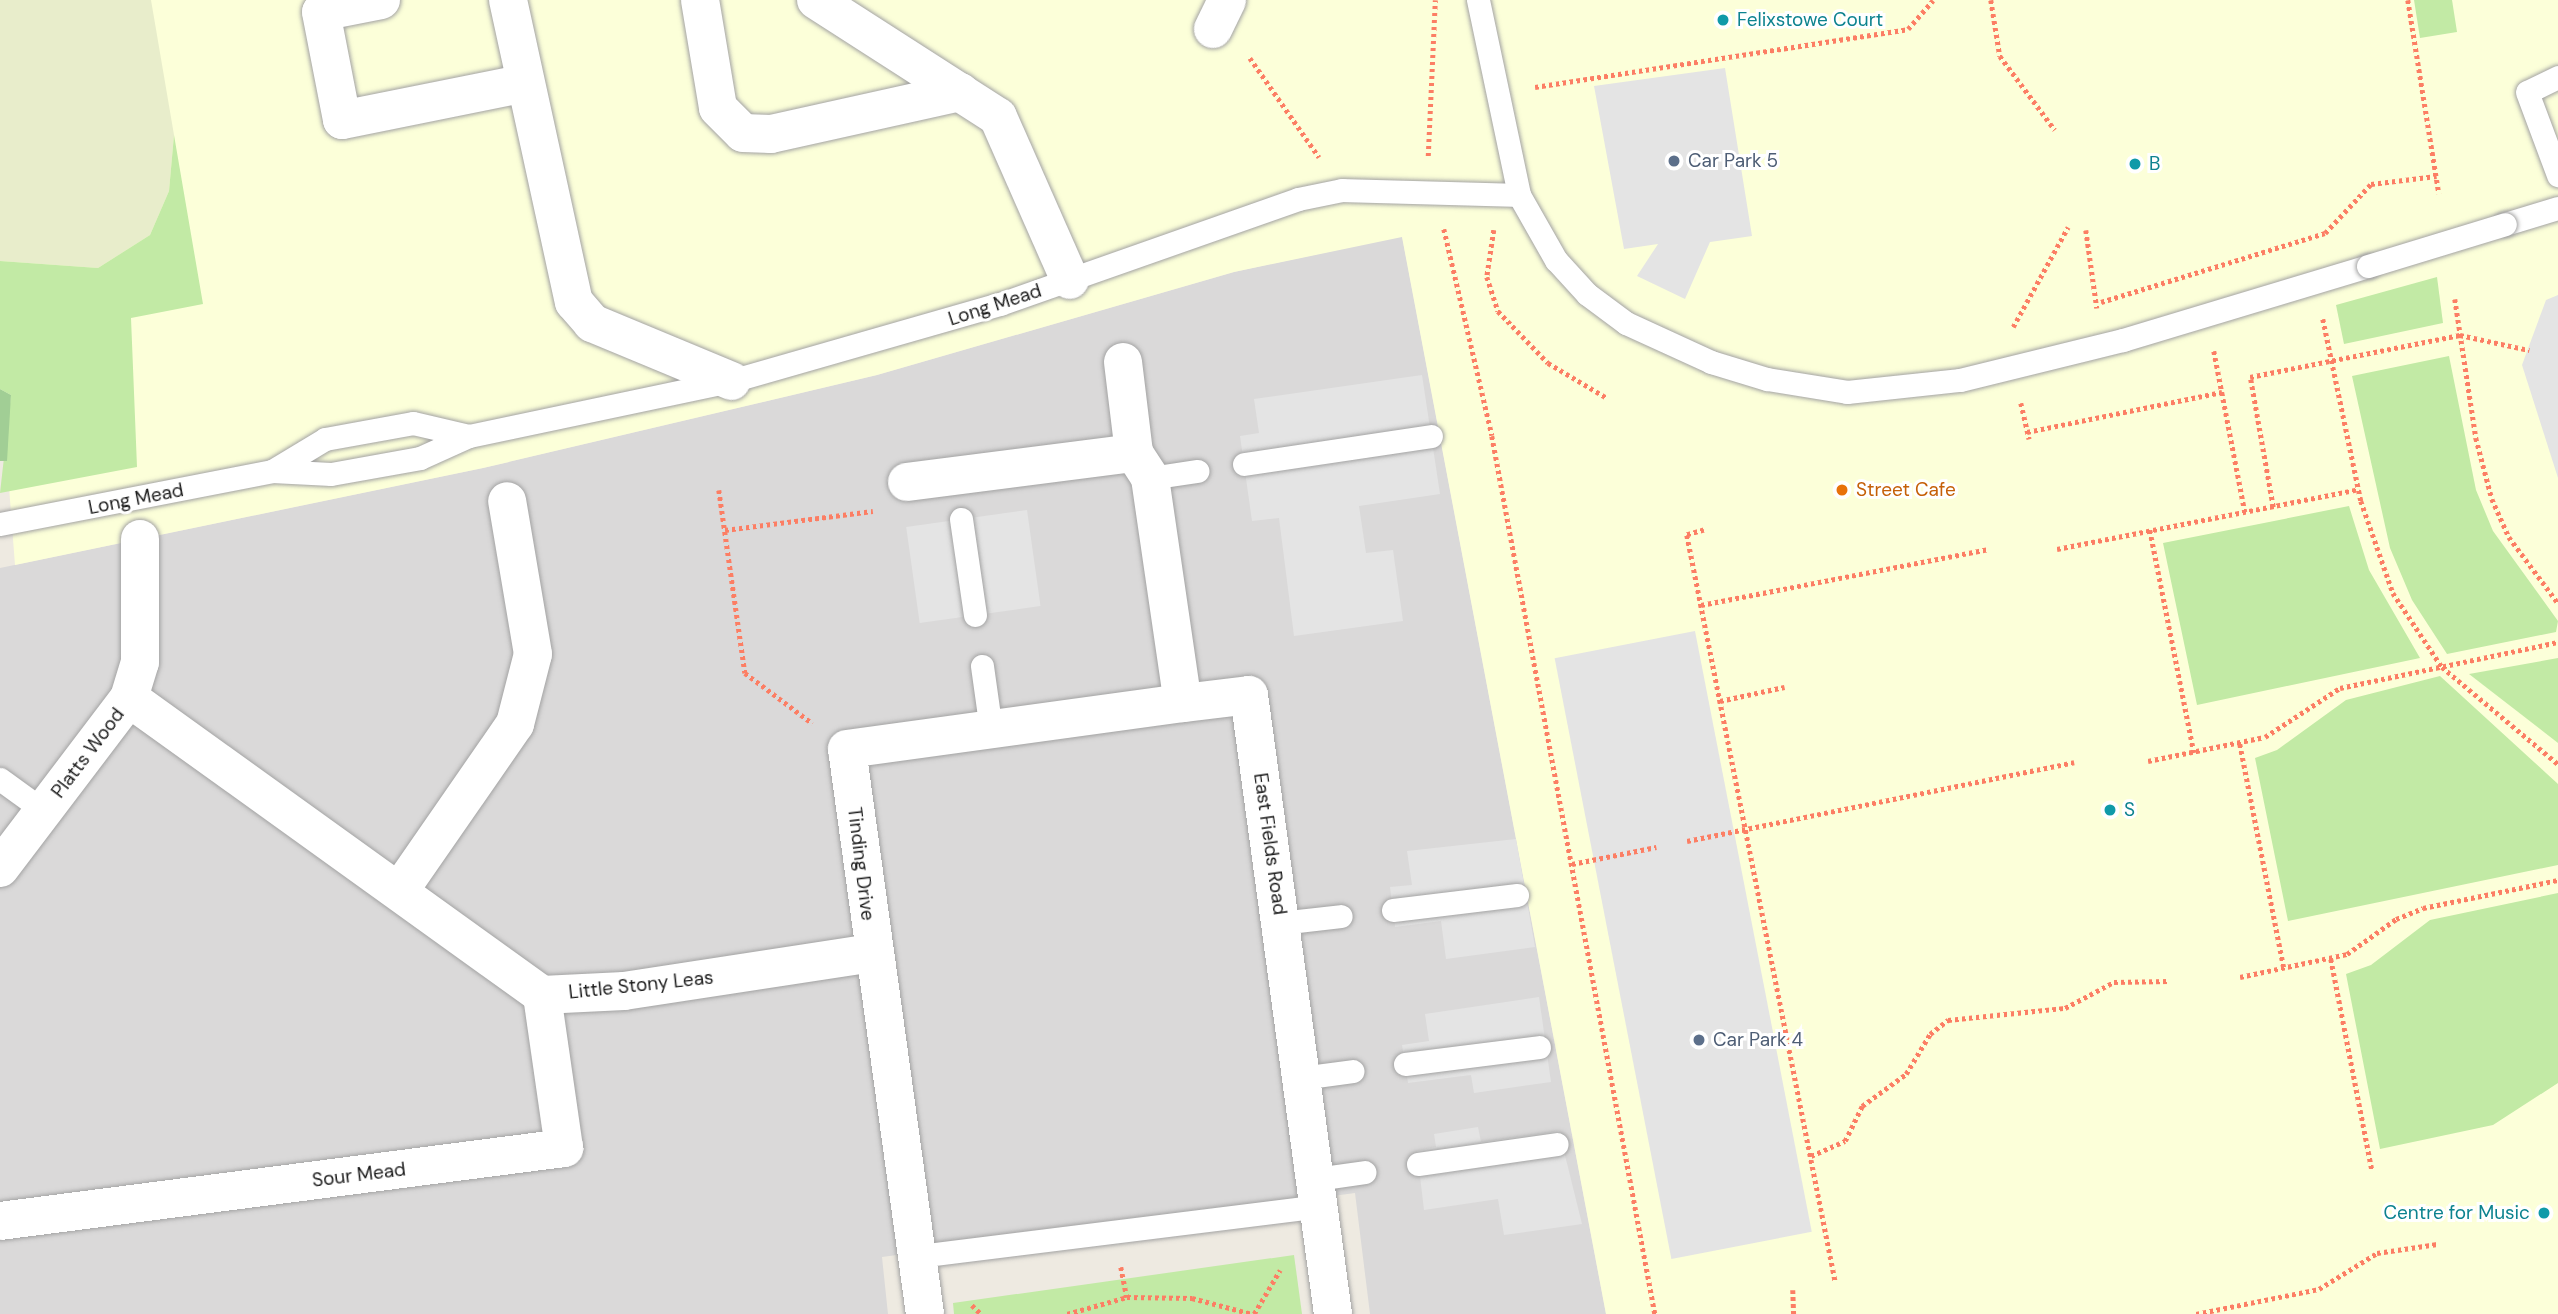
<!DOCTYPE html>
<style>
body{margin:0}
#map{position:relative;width:2558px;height:1314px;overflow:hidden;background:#eeeae1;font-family:"DM Sans",sans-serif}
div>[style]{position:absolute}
.residential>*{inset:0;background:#dad9d9}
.education>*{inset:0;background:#fcffd9}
.farmland>*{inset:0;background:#e8edcb}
.grass>*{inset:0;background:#c2eaa5}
.forest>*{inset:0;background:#a1ce95}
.parking>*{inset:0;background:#e4e4e4;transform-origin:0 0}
.path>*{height:4.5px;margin-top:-2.25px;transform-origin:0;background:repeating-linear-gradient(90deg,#fc7e64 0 3.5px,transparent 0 7px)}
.roads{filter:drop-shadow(0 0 2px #a3a3a3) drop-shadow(0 0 2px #a3a3a3)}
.lane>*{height:23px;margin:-11.5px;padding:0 11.5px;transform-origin:11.5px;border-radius:11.5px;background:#fff}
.street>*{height:38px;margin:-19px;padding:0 19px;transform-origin:19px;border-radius:19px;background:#fff}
.bridges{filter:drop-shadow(0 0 2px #a3a3a3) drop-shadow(0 0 2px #a3a3a3)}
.lane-bridge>*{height:23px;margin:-11.5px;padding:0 11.5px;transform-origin:11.5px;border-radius:11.5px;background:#fff}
.dots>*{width:19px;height:19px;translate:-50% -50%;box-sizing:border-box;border:4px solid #fff;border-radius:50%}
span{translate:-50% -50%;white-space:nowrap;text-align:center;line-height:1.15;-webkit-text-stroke:6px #fff;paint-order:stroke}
.culture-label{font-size:19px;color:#0d838f}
.left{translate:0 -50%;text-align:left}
.right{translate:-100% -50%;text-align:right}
.service-label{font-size:19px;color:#4e5e75}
.street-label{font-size:19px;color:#1c1c1c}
.food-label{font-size:19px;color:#c56008}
</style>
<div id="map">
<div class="residential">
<i style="clip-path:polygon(1402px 236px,1606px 1314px,1370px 1314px,1355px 1193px,882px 1257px,888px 1314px,0 1314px,0 568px,483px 468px,877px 375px,1234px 272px)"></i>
</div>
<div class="education">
<i style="clip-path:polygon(0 0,2558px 0,2558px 1314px,1606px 1314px,1402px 237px,1234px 272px,877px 375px,483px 468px,15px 565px,7px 461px,0 461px)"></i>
</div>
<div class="farmland">
<i style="clip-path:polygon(0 0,151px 0,174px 135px,169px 191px,150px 235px,98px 268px,0 261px)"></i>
</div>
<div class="grass">
<i style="clip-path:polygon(2414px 0,2452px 0,2457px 32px,2420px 38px)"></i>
<i style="clip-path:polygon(174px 135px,203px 304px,131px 318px,137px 467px,0 493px,11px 395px,0 389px,0 261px,98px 268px,150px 235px,169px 191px)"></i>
<i style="clip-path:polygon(2437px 277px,2443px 323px,2344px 344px,2336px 305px)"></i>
<i style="clip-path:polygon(2449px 356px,2476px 490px,2493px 531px,2558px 621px,2556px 632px,2447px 654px,2412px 600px,2390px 548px,2352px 376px)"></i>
<i style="clip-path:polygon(2349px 506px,2369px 570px,2420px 658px,2197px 705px,2163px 543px)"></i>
<i style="clip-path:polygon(2558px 658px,2558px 743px,2469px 674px)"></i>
<i style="clip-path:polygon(2440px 676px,2558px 784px,2558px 865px,2288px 921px,2255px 758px,2277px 750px,2346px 700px)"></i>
<i style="clip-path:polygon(2558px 893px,2558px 1083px,2493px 1125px,2380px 1149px,2346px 974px,2371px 965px,2430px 920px)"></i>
<i style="clip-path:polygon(1294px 1255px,1302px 1314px,954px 1314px,953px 1303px)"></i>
</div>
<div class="forest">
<i style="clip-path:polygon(0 389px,11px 395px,7px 461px,0 461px)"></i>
</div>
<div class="parking">
<i style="clip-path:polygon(1725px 68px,1752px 236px,1710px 242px,1685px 299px,1637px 276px,1658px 244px,1624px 249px,1594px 86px)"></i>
<i style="clip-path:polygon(2558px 295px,2558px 478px,2522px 365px,2546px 300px)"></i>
<i style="clip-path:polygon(1422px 375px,1440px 494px,1359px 506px,1366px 553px,1393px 550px,1403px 621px,1294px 636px,1279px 518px,1252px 521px,1240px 436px,1259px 433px,1254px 399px)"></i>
<i style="left:1027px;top:510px;width:97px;height:122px;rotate:82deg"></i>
<i style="left:1695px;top:631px;width:612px;height:143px;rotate:79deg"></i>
<i style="clip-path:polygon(1516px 839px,1535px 947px,1446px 959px,1441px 921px,1395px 927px,1390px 887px,1412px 885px,1407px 851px)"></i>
<i style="clip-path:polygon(1539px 997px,1551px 1082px,1474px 1093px,1471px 1075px,1408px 1083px,1402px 1045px,1429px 1041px,1425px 1014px)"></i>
<i style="clip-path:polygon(1478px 1127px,1481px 1142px,1559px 1131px,1582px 1224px,1504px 1235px,1498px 1199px,1424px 1210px,1417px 1151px,1436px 1147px,1434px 1134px)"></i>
</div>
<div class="path">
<i style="left:1991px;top:0;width:57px;rotate:80.9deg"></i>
<i style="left:2000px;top:56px;width:92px;rotate:53.4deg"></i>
<i style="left:2408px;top:0;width:196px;rotate:80.9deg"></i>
<i style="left:1250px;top:58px;width:121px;rotate:55.1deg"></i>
<i style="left:1535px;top:87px;width:377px;rotate:-8.8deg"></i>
<i style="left:1908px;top:29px;width:38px;rotate:-49deg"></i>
<i style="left:1428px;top:156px;width:156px;rotate:-87.4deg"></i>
<i style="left:1444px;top:229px;width:212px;rotate:76.9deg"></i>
<i style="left:1492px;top:436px;width:893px;rotate:79.48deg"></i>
<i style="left:1494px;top:230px;width:48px;rotate:98.5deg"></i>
<i style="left:1487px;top:277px;width:36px;rotate:72deg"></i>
<i style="left:1498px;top:311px;width:72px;rotate:46.1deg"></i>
<i style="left:1548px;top:363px;width:69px;rotate:30.7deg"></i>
<i style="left:2086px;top:230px;width:79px;rotate:82deg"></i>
<i style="left:2455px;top:299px;width:141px;rotate:81.4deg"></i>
<i style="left:2476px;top:438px;width:63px;rotate:75.3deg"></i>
<i style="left:2492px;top:499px;width:42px;rotate:65.9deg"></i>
<i style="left:2509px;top:537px;width:82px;rotate:53.4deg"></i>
<i style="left:2101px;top:302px;width:234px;rotate:-17.1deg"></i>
<i style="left:2325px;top:233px;width:67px;rotate:-46.8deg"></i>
<i style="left:2371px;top:184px;width:66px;rotate:-6.9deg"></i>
<i style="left:2323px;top:319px;width:186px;rotate:78.2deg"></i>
<i style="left:2361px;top:501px;width:97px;rotate:70.8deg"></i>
<i style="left:2393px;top:593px;width:89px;rotate:56.5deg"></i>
<i style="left:2442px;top:667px;width:151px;rotate:39.9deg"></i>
<i style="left:2013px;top:327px;width:114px;rotate:-61.2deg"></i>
<i style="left:2214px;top:351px;width:164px;rotate:79.1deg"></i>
<i style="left:2021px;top:403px;width:37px;rotate:77deg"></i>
<i style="left:2027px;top:432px;width:199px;rotate:-11.6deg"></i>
<i style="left:719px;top:490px;width:185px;rotate:81.9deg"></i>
<i style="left:745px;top:673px;width:84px;rotate:36.7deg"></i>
<i style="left:2273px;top:507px;width:132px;rotate:-100deg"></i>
<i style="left:2250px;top:377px;width:214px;rotate:-11.3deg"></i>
<i style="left:2460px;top:335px;width:71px;rotate:12.3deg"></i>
<i style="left:725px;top:530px;width:149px;rotate:-7.3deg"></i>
<i style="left:1704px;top:530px;width:18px;rotate:164deg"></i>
<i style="left:1687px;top:535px;width:760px;rotate:78.76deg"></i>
<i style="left:2150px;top:530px;width:227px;rotate:78.8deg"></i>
<i style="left:2057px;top:549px;width:308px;rotate:-11.2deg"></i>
<i style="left:1701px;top:605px;width:292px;rotate:-11deg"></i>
<i style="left:1720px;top:701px;width:66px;rotate:-12.3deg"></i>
<i style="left:2240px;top:744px;width:228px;rotate:78.9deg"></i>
<i style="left:2148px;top:761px;width:119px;rotate:-11.6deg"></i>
<i style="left:2265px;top:737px;width:90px;rotate:-33.2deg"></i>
<i style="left:2340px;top:688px;width:223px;rotate:-11.9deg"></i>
<i style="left:1687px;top:841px;width:395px;rotate:-11.5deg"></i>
<i style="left:1572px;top:864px;width:86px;rotate:-11.4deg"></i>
<i style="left:2331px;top:959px;width:215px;rotate:79deg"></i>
<i style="left:2240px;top:977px;width:109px;rotate:-12.1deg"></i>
<i style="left:2347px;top:954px;width:60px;rotate:-35.5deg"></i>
<i style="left:2396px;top:919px;width:29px;rotate:-22deg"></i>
<i style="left:2423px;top:908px;width:138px;rotate:-11.7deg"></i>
<i style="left:1811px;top:1156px;width:37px;rotate:-24deg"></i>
<i style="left:1845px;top:1141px;width:39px;rotate:-64deg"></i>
<i style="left:1862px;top:1106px;width:54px;rotate:-36deg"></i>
<i style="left:1906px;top:1074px;width:47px;rotate:-59deg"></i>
<i style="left:1930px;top:1034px;width:23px;rotate:-38deg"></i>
<i style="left:1948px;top:1020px;width:118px;rotate:-5.9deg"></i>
<i style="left:2065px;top:1008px;width:55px;rotate:-28deg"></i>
<i style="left:2114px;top:982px;width:55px;rotate:-1deg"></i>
<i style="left:1121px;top:1267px;width:31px;rotate:79deg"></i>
<i style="left:1793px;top:1290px;width:24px;rotate:88deg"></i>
<i style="left:972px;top:1305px;width:13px;rotate:45deg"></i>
<i style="left:1067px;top:1314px;width:62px;rotate:-15.8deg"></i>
<i style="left:1127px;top:1297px;width:65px;rotate:0.9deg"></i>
<i style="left:1192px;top:1298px;width:62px;rotate:14.9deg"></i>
<i style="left:1254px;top:1314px;width:51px;rotate:-59.4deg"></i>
<i style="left:2196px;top:1314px;width:126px;rotate:-11.5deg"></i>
<i style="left:2319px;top:1289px;width:68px;rotate:-31.8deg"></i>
<i style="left:2377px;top:1253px;width:61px;rotate:-8.5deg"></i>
</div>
<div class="roads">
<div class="lane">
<i style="left:1478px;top:0;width:199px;rotate:78.1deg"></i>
<i style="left:1519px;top:195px;width:75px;rotate:60.4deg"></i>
<i style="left:1556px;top:260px;width:46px;rotate:47.6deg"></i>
<i style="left:1587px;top:294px;width:49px;rotate:36.6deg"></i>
<i style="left:1626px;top:323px;width:94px;rotate:24.6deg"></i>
<i style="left:1711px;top:362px;width:59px;rotate:16.9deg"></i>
<i style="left:1767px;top:379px;width:81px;rotate:9.2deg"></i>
<i style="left:1847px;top:392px;width:114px;rotate:-6.1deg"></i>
<i style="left:1960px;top:380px;width:168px;rotate:-13.8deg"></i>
<i style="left:2123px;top:340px;width:256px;rotate:-16.8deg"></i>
<i style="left:2558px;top:77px;width:34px;rotate:154deg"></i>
<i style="left:2527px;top:92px;width:89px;rotate:69.5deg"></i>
<i style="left:2505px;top:224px;width:55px;rotate:-16.8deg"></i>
<i style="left:1244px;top:464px;width:189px;rotate:-8.5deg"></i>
<i style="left:272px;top:471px;width:62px;rotate:-31.1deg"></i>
<i style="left:325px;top:439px;width:89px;rotate:-10.3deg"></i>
<i style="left:413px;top:423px;width:57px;rotate:13.1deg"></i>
<i style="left:1150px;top:478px;width:48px;rotate:-8.5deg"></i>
<i style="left:961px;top:519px;width:97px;rotate:81.7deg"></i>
<i style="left:0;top:524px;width:277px;rotate:-11deg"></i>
<i style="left:272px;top:471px;width:59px;rotate:2.9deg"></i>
<i style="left:331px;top:474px;width:90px;rotate:-10.2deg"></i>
<i style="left:420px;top:458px;width:54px;rotate:-24.2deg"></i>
<i style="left:469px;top:436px;width:268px;rotate:-11.9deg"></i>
<i style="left:731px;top:381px;width:280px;rotate:-16deg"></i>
<i style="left:1000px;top:304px;width:316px;rotate:-19.4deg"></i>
<i style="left:1298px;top:199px;width:45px;rotate:-11.6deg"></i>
<i style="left:1342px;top:190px;width:177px;rotate:1.6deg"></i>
<i style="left:982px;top:666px;width:65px;rotate:82deg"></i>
<i style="left:0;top:779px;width:54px;rotate:36deg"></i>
<i style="left:1393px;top:910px;width:125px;rotate:-6.9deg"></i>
<i style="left:1280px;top:923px;width:61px;rotate:-6.5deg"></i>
<i style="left:1405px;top:1064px;width:135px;rotate:-7.2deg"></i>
<i style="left:1301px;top:1078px;width:52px;rotate:-7.7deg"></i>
<i style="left:1418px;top:1164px;width:140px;rotate:-8.2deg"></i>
<i style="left:1316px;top:1179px;width:49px;rotate:-8.1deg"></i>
<i style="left:919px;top:1256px;width:403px;rotate:-7.1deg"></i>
</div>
<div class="street">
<i style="left:381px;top:0;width:61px;rotate:168.7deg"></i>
<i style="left:321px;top:12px;width:110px;rotate:79deg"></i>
<i style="left:342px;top:120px;width:187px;rotate:-11.4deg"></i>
<i style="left:508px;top:0;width:309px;rotate:77.7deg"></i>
<i style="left:574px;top:302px;width:28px;rotate:49deg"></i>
<i style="left:592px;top:323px;width:151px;rotate:22.6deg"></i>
<i style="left:700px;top:0;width:109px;rotate:80.5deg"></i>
<i style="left:718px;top:108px;width:35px;rotate:45deg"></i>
<i style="left:743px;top:133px;width:28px;rotate:2deg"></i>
<i style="left:771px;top:134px;width:194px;rotate:-12.5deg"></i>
<i style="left:816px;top:0;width:216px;rotate:32.7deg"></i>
<i style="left:998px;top:117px;width:178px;rotate:66.2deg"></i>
<i style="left:1213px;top:29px;width:32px;rotate:-64deg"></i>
<i style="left:1123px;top:362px;width:92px;rotate:83.1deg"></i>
<i style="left:1134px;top:453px;width:30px;rotate:57deg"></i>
<i style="left:1150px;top:478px;width:227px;rotate:81.7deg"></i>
<i style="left:1183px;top:703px;width:66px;rotate:-6.9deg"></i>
<i style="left:1249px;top:695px;width:625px;rotate:82.27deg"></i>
<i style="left:907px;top:482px;width:229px;rotate:-7.3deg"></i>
<i style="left:129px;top:698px;width:509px;rotate:35.72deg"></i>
<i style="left:542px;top:995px;width:82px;rotate:-2.8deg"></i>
<i style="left:624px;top:991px;width:252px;rotate:-8.7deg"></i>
<i style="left:0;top:868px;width:213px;rotate:-52.8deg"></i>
<i style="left:129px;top:698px;width:38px;rotate:-73deg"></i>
<i style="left:140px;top:662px;width:123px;rotate:-90deg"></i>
<i style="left:400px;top:890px;width:202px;rotate:-55.3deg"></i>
<i style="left:515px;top:724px;width:72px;rotate:-75.6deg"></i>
<i style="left:533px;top:654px;width:155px;rotate:-99.6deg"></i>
<i style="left:0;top:1221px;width:569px;rotate:-7.37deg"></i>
<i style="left:564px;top:1148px;width:155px;rotate:-98.2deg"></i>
<i style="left:925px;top:1314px;width:570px;rotate:-97.86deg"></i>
<i style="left:847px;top:749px;width:339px;rotate:-7.8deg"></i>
</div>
</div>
<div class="bridges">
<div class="lane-bridge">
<i style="left:2368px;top:266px;width:143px;rotate:-17deg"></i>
</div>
</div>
<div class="dots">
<i style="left:1723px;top:20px;background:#0f9aa8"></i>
<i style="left:1674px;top:161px;background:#5c6f8a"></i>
<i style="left:2135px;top:164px;background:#0f9aa8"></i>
<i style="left:1842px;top:490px;background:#e8710a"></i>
<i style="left:2110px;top:810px;background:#0f9aa8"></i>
<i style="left:1699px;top:1040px;background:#5c6f8a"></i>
<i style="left:2544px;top:1213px;background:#0f9aa8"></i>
</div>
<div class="culture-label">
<span class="left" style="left:1737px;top:20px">Felixstowe Court</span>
<span class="left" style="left:2149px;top:164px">B</span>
<span class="left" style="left:2124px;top:810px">S</span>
<span class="right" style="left:2530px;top:1213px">Centre for Music</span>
</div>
<div class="service-label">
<span class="left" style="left:1688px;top:161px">Car Park 5</span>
<span class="left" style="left:1713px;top:1040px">Car Park 4</span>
</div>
<div class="street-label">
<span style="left:995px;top:305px;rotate:-18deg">Long Mead</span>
<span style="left:136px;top:499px;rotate:-11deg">Long Mead</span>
<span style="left:88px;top:753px;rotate:-53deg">Platts Wood</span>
<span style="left:1270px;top:844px;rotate:82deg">East Fields Road</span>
<span style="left:861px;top:864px;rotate:83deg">Tinding Drive</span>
<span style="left:641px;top:985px;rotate:-6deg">Little Stony Leas</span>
<span style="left:359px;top:1175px;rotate:-7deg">Sour Mead</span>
</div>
<div class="food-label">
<span class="left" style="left:1856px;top:490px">Street Cafe</span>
</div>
</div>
